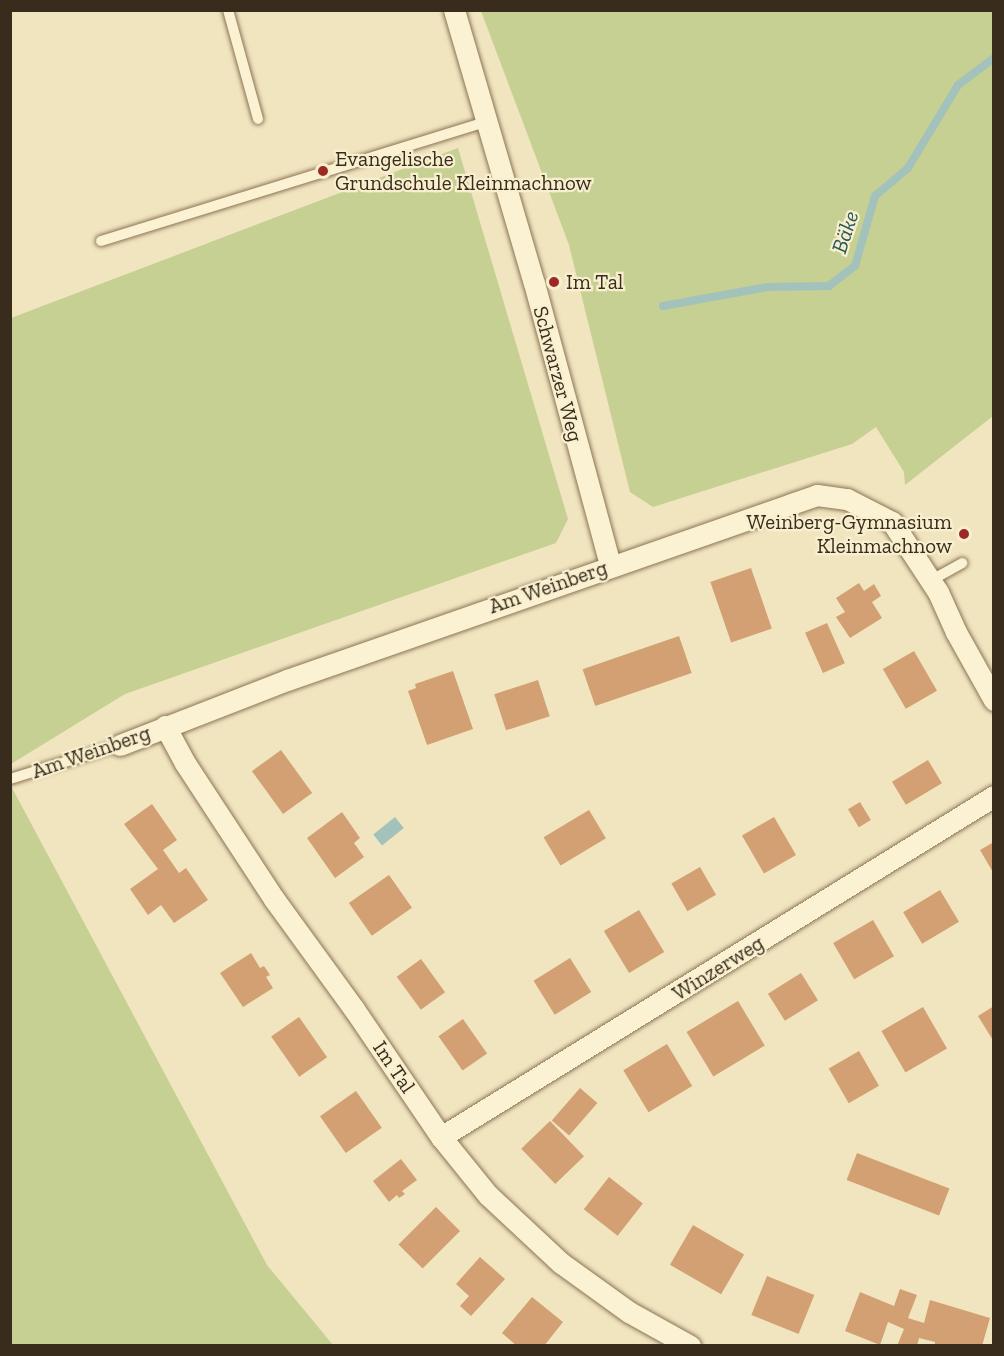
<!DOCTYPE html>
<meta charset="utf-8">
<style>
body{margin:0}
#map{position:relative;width:1004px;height:1356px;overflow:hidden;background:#f1e5bf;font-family:"Zilla Slab",serif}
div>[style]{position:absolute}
.green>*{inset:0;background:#c5d092}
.water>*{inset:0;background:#a3c2bb;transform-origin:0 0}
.stream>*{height:8px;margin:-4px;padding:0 4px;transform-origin:4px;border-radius:4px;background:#a3c2bb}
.building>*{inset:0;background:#d2a072;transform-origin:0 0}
.roads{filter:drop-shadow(0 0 2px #8b7556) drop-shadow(0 0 2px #8b7556)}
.service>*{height:10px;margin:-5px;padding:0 5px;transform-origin:5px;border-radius:5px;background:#fbf2d3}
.minor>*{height:21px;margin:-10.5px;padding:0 10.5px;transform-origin:10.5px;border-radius:10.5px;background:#fbf2d3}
.dots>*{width:16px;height:16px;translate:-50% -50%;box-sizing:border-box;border:3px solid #f8efcf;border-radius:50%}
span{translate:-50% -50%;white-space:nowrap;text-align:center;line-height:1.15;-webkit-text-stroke:4.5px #f8efcf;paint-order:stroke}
.poi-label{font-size:21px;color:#392c1c}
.left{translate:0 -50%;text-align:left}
.right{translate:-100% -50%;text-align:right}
.street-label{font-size:21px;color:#392c1c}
.water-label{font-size:22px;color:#2a5a5a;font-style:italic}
.frame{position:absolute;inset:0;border:12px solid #392c1c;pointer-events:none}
</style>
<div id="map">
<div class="green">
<i style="clip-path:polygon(481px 11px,993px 11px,993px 416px,905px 485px,904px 472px,876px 427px,852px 444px,653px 507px,630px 492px,569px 245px)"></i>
<i style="clip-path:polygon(458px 148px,568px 519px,556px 543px,125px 694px,11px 764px,11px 318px)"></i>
<i style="clip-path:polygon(11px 786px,267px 1265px,333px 1345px,11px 1345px)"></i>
</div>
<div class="water">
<i style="left:395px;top:817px;width:14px;height:28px;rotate:51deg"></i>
</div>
<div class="stream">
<i style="left:663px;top:306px;width:107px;rotate:-10.3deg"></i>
<i style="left:768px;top:287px;width:61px;rotate:-0.9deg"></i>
<i style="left:829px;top:286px;width:33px;rotate:-38deg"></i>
<i style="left:855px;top:266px;width:73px;rotate:-74.1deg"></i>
<i style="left:875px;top:196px;width:43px;rotate:-40.3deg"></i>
<i style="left:908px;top:168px;width:97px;rotate:-58.9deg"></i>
<i style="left:958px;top:85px;width:45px;rotate:-36.9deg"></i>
</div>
<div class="building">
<i style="left:751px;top:568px;width:64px;height:43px;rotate:71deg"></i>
<i style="clip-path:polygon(859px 583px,864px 591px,874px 584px,881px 596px,872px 602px,882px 618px,850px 638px,836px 617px,845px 612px,836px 598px)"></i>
<i style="left:827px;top:623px;width:44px;height:24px;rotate:66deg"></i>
<i style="left:679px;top:636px;width:39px;height:102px;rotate:71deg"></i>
<i style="left:914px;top:651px;width:46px;height:36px;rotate:60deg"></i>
<i style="clip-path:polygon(453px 671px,473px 729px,427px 745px,408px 691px,416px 688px,415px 684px)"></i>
<i style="left:538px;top:680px;width:38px;height:46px;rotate:72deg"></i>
<i style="left:281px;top:750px;width:53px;height:36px;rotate:54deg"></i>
<i style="left:928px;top:760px;width:27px;height:42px;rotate:59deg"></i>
<i style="left:860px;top:802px;width:21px;height:14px;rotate:59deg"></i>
<i style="clip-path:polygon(152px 804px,177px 840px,163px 850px,179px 873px,186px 868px,208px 900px,174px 923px,161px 905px,148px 915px,130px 889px,158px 869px,124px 824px)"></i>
<i style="left:589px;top:810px;width:33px;height:53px;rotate:59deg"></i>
<i style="clip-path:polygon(342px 812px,360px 838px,354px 843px,364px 857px,335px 878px,307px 838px)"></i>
<i style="left:774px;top:817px;width:44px;height:37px;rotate:60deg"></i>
<i style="clip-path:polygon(994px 842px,994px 874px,980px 850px)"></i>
<i style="left:700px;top:867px;width:32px;height:33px;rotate:60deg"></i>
<i style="left:389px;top:875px;width:40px;height:49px;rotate:55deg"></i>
<i style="left:940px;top:890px;width:37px;height:43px;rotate:59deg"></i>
<i style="left:639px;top:910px;width:49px;height:41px;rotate:59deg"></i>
<i style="left:873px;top:920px;width:42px;height:46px;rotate:60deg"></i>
<i style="clip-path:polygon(251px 953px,260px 968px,264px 966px,270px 975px,266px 977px,273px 988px,243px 1007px,220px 973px)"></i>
<i style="left:570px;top:958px;width:40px;height:43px;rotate:58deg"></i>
<i style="left:421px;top:959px;width:41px;height:30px;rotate:54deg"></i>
<i style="left:801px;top:973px;width:32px;height:39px;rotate:58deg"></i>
<i style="left:738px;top:1001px;width:52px;height:60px;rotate:59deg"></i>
<i style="clip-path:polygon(994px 1006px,994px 1042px,978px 1016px)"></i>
<i style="left:923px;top:1007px;width:48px;height:48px;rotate:60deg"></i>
<i style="left:299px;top:1017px;width:49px;height:34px;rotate:55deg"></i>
<i style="left:463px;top:1019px;width:42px;height:30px;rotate:55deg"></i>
<i style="left:667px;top:1044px;width:49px;height:51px;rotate:59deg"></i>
<i style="left:859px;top:1051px;width:40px;height:35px;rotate:60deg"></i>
<i style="left:580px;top:1088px;width:23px;height:43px;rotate:41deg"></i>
<i style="left:356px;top:1091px;width:45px;height:44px;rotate:55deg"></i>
<i style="left:550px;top:1121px;width:49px;height:40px;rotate:46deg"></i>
<i style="left:857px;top:1153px;width:99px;height:29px;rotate:21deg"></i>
<i style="clip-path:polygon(401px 1159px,417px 1180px,402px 1191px,405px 1194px,399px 1198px,397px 1195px,389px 1202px,373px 1181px)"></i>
<i style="left:609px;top:1177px;width:43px;height:41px;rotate:38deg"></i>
<i style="left:436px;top:1207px;width:34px;height:53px;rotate:45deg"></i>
<i style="left:693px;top:1225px;width:59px;height:46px;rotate:30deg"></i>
<i style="clip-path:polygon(480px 1257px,505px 1279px,471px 1316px,460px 1306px,469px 1296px,456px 1284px)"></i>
<i style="left:767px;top:1276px;width:51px;height:42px;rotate:22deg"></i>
<i style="clip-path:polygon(900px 1289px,917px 1295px,908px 1318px,924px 1323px,930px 1300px,990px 1318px,982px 1346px,935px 1346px,935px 1342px,919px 1338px,917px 1346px,897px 1346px,904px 1329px,888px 1322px,880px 1345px,845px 1331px,860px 1292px,894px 1306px)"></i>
<i style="clip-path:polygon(532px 1297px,563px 1322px,544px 1346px,517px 1346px,502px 1333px)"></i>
</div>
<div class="roads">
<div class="service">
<i style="left:228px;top:10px;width:113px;rotate:74.6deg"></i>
<i style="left:101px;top:241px;width:405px;rotate:-17.2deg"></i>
<i style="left:930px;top:581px;width:37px;rotate:-29deg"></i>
<i style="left:10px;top:779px;width:115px;rotate:-17.2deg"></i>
</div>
<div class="minor">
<i style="left:454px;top:10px;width:284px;rotate:73.7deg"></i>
<i style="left:534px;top:283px;width:292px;rotate:74.9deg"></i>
<i style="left:165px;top:726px;width:42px;rotate:61.6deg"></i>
<i style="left:185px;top:763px;width:163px;rotate:56.8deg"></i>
<i style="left:274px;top:899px;width:136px;rotate:54deg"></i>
<i style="left:354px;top:1009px;width:155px;rotate:55.8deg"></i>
<i style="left:441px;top:1137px;width:75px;rotate:51deg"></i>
<i style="left:488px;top:1195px;width:100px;rotate:43deg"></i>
<i style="left:561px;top:1263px;width:84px;rotate:35.8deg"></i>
<i style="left:629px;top:1312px;width:70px;rotate:29.1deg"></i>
<i style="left:120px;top:745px;width:179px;rotate:-21.3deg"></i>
<i style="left:287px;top:680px;width:561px;rotate:-19.24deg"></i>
<i style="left:817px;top:495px;width:30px;rotate:8deg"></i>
<i style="left:847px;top:499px;width:51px;rotate:27.1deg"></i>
<i style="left:892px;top:522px;width:84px;rotate:56.7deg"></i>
<i style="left:938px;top:592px;width:44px;rotate:65.8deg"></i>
<i style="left:956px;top:632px;width:78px;rotate:60.8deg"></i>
<i style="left:441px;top:1137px;width:650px;rotate:-31.66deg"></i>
</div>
</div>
<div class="dots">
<i style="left:323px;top:171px;background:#9e2922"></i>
<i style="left:554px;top:282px;background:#9e2922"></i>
<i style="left:964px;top:534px;background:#9e2922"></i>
</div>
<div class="poi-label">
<span class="left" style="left:335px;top:171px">Evangelische<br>Grundschule Kleinmachnow</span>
<span class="left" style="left:566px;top:282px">Im Tal</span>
<span class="right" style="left:952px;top:534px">Weinberg-Gymnasium<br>Kleinmachnow</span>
</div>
<div class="street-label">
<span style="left:558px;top:374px;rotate:75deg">Schwarzer Weg</span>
<span style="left:548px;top:587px;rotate:-19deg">Am Weinberg</span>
<span style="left:91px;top:752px;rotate:-19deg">Am Weinberg</span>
<span style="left:718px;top:968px;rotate:-32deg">Winzerweg</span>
<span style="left:394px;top:1067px;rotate:56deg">Im Tal</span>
</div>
<div class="water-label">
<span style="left:845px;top:232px;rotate:-72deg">Bäke</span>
</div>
<div class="frame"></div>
</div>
